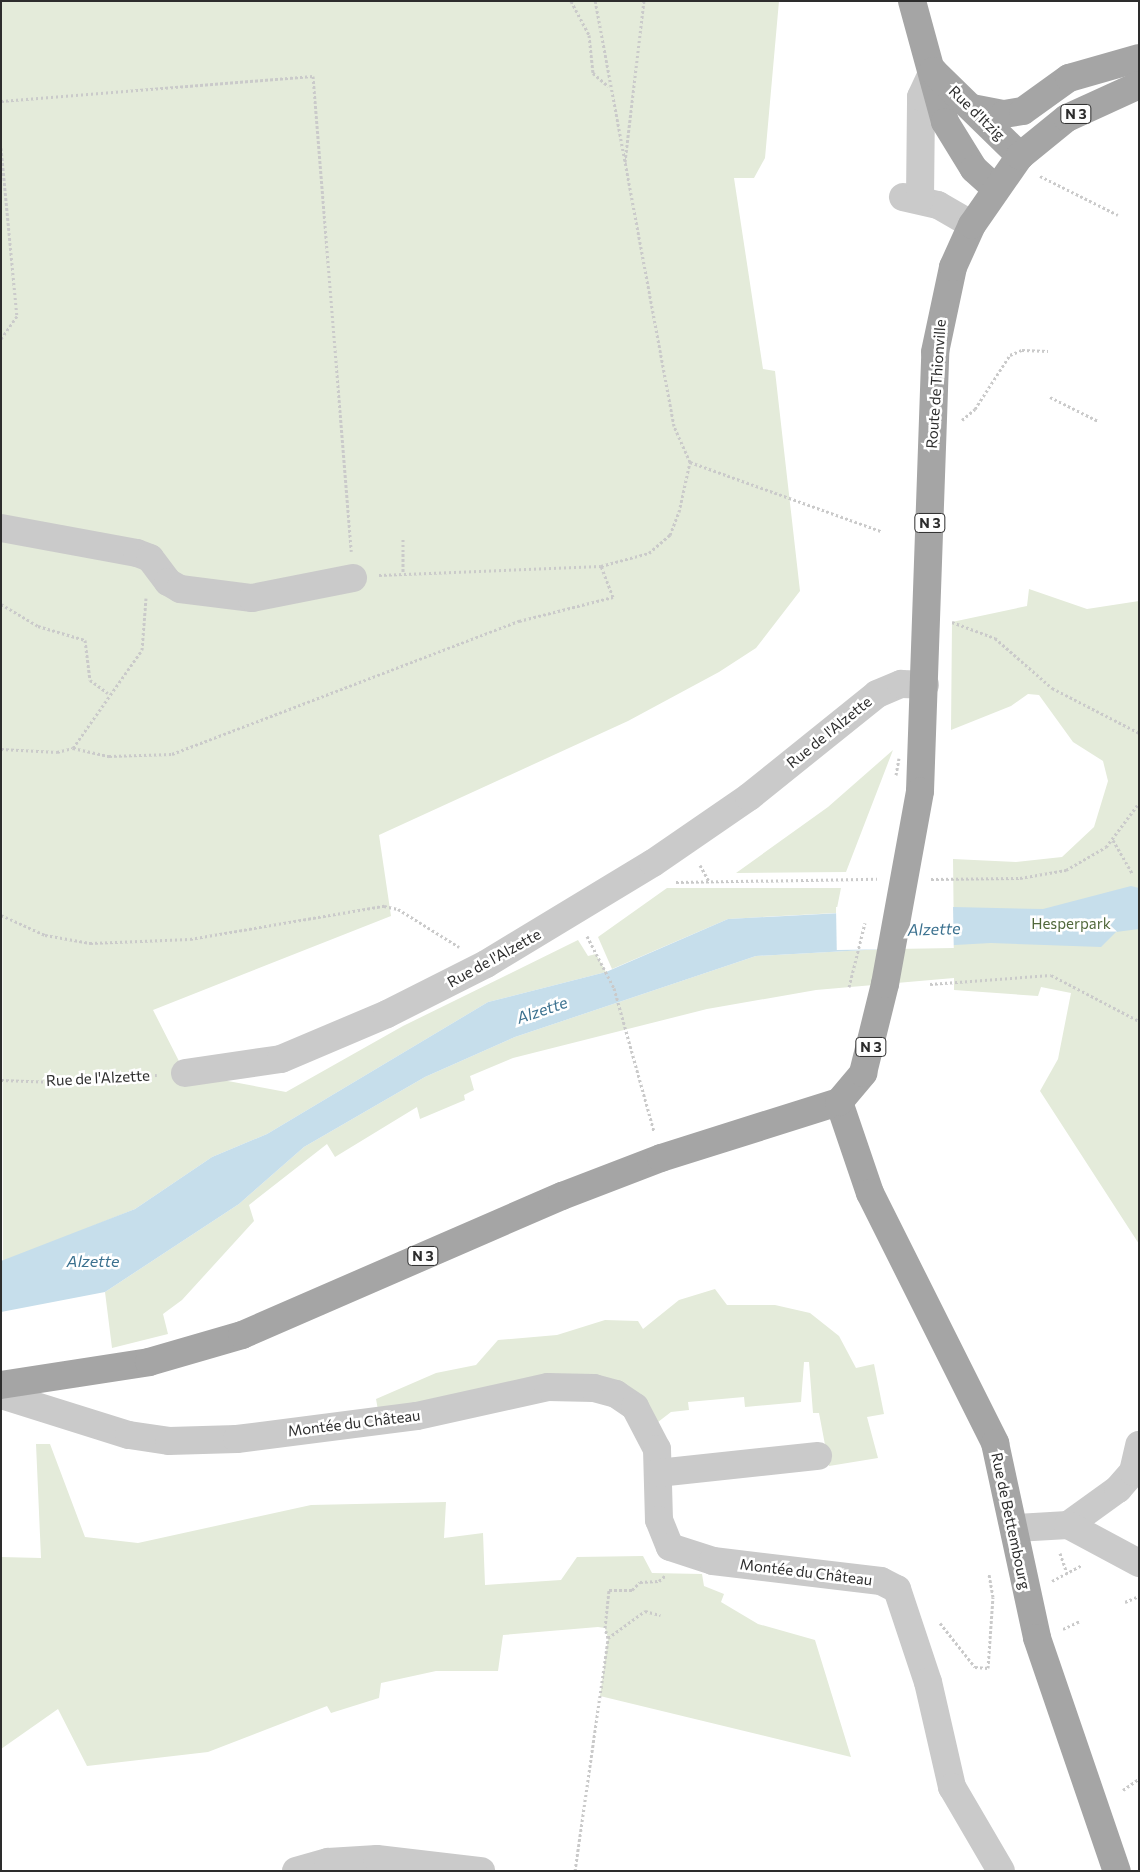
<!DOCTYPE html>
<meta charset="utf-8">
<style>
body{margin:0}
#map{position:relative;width:1140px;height:1872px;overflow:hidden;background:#fff;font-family:Commissioner,sans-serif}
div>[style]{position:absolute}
.green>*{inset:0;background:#e4ebda}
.water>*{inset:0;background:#c6deeb}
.pier>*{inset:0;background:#fff;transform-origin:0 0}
.path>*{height:3px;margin-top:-1.5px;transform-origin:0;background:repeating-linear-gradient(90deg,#cacaca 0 2.5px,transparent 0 5px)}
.minor>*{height:28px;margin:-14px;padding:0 14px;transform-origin:14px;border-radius:14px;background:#cacaca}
.major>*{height:28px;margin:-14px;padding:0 14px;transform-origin:14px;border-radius:14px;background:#a5a5a5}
.path-bridge>*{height:3px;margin-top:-1.5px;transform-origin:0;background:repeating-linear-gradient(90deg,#cacaca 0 2.5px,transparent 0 5px)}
.major-bridge>*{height:28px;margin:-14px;padding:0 14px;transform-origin:14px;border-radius:14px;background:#a5a5a5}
span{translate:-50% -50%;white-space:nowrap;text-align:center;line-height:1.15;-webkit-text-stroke:5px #fff;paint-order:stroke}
.shield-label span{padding:1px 4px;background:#fff;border:1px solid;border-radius:4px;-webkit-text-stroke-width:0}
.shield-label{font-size:14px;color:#2d2d2d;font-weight:700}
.street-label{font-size:15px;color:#2d2d2d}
.park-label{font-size:15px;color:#51683b}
.water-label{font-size:16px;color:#3b718f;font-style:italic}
.frame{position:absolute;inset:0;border:2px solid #2d2d2d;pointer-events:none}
</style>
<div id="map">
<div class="green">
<i style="clip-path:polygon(1px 1px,779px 1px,765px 158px,754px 178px,734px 178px,763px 369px,775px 371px,800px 591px,756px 648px,719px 672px,628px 721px,379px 835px,391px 916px,153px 1010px,185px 1073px,286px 1092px,403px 1026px,578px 940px,588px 956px,596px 954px,606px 972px,488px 1002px,267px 1134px,212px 1157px,135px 1209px,3px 1262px)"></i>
<i style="clip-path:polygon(1029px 589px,1087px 609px,1139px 601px,1139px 1244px,1040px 1091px,1058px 1059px,1071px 993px,1041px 987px,1038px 996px,954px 990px,954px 978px,816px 990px,707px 1009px,513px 1058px,470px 1076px,474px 1090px,464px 1095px,465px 1100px,420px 1119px,417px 1107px,335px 1157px,327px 1144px,249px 1205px,254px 1221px,182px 1300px,163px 1314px,168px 1334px,112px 1348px,105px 1292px,239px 1204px,304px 1147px,425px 1077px,515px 1037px,756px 956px,954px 945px,953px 859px,1016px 862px,1062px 857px,1094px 827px,1108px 781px,1103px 761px,1073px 742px,1039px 695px,1028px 694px,1011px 706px,951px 730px,952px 622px,1027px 606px)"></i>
<i style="clip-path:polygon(893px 750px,846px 872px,736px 873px,828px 807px)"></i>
<i style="clip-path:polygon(667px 888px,841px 888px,836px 913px,728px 919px,612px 969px,598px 937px)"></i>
<i style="clip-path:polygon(715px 1289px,727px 1305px,775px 1305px,810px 1313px,839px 1336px,856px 1368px,874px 1364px,884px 1414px,867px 1417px,878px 1458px,829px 1466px,819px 1413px,813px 1413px,809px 1362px,804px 1362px,801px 1402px,745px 1407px,744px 1397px,688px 1402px,689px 1410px,671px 1412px,658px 1422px,619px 1384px,378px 1410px,376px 1399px,436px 1373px,476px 1365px,498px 1340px,557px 1335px,605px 1320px,638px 1321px,643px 1329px,679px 1300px)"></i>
<i style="clip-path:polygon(36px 1444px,50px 1444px,85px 1537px,138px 1543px,311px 1505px,446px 1502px,444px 1538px,483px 1533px,485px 1585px,561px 1580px,577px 1557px,643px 1556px,652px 1573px,702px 1574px,704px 1586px,724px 1594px,721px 1602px,758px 1624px,815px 1640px,851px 1757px,600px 1696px,608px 1638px,605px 1628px,598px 1627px,503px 1635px,498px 1671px,436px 1671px,381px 1683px,379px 1698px,331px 1713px,327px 1706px,208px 1752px,87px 1766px,58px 1709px,1px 1749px,1px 1557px,41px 1558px)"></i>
</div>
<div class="water">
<i style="clip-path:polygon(1131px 886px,1139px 888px,1139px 929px,1116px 932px,1101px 947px,991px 943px,756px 956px,515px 1037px,425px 1077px,304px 1147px,239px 1204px,105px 1292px,1px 1312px,1px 1261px,135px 1209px,212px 1157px,267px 1134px,488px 1002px,606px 972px,728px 919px,953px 907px,1043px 909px)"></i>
</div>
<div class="pier">
<i style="left:953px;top:905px;width:43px;height:117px;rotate:89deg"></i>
</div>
<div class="path">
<i style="left:571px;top:1px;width:38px;rotate:62deg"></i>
<i style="left:589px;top:35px;width:38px;rotate:84deg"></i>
<i style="left:593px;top:73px;width:20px;rotate:41deg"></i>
<i style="left:1px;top:101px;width:313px;rotate:-4.6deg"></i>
<i style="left:313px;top:76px;width:477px;rotate:85.4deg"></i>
<i style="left:1px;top:148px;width:169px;rotate:84.6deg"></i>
<i style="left:17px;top:316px;width:28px;rotate:125deg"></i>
<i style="left:625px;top:162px;width:162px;rotate:-83.3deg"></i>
<i style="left:1040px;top:176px;width:87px;rotate:26.6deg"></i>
<i style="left:1050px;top:397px;width:54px;rotate:26.6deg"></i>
<i style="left:962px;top:420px;width:17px;rotate:-40deg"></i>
<i style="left:975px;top:409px;width:64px;rotate:-57.1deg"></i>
<i style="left:1010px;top:355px;width:13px;rotate:-23deg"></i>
<i style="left:1022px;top:350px;width:26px;rotate:2deg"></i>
<i style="left:690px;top:462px;width:203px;rotate:19.9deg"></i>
<i style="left:403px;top:539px;width:34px;rotate:90deg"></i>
<i style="left:379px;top:575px;width:222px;rotate:-2.3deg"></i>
<i style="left:601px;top:566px;width:50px;rotate:-15.2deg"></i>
<i style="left:649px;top:553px;width:28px;rotate:-41deg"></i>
<i style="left:670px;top:535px;width:25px;rotate:-69deg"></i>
<i style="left:679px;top:512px;width:51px;rotate:-77.6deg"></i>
<i style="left:690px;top:462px;width:39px;rotate:-114deg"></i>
<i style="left:674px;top:426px;width:432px;rotate:-100.5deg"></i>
<i style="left:1px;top:604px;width:43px;rotate:30.7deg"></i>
<i style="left:38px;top:626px;width:49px;rotate:16.6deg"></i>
<i style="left:85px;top:640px;width:40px;rotate:82.9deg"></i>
<i style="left:90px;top:680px;width:22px;rotate:36deg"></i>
<i style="left:952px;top:622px;width:46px;rotate:20.4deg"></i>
<i style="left:995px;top:638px;width:76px;rotate:41.3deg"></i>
<i style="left:1052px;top:688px;width:98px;rotate:27.3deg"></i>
<i style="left:73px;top:748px;width:37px;rotate:13deg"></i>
<i style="left:109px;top:756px;width:63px;rotate:-1.8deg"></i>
<i style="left:172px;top:754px;width:372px;rotate:-21deg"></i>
<i style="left:519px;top:621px;width:97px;rotate:-14.3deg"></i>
<i style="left:613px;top:597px;width:33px;rotate:-111deg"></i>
<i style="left:1px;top:749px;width:56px;rotate:3.1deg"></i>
<i style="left:57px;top:752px;width:16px;rotate:-14deg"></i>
<i style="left:73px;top:748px;width:120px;rotate:-54.9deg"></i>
<i style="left:142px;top:650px;width:52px;rotate:-85.6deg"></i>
<i style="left:1113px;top:840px;width:39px;rotate:60deg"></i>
<i style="left:700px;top:865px;width:18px;rotate:61deg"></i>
<i style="left:931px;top:879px;width:89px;rotate:-0.6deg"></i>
<i style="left:1020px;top:878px;width:47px;rotate:-9.9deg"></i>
<i style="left:1066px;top:870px;width:46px;rotate:-29.9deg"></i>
<i style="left:1106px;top:847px;width:55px;rotate:-53.1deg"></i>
<i style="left:676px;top:882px;width:201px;rotate:-0.9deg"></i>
<i style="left:1px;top:915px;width:48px;rotate:24.4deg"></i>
<i style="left:45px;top:935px;width:46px;rotate:10.1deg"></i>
<i style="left:90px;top:943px;width:100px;rotate:-2.3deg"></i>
<i style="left:190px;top:939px;width:197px;rotate:-9.7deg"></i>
<i style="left:384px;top:906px;width:14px;rotate:12deg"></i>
<i style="left:398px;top:909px;width:72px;rotate:31.9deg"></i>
<i style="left:587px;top:936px;width:59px;rotate:62.6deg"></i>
<i style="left:614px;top:988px;width:148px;rotate:74.4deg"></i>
<i style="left:930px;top:984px;width:121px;rotate:-4.3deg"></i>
<i style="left:1051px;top:975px;width:99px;rotate:27.6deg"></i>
<i style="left:1px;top:1080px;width:54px;rotate:2.1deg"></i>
<i style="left:55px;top:1082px;width:102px;rotate:-3.9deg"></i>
<i style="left:1060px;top:1553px;width:21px;rotate:71deg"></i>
<i style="left:1052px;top:1581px;width:34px;rotate:-28deg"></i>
<i style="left:1125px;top:1602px;width:15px;rotate:-23deg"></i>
<i style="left:940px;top:1623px;width:56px;rotate:51.5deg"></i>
<i style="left:975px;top:1667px;width:13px;rotate:4deg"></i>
<i style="left:988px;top:1668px;width:71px;rotate:-86deg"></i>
<i style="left:993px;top:1597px;width:23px;rotate:-100deg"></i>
<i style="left:1063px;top:1629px;width:19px;rotate:-25deg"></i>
<i style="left:608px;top:1638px;width:46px;rotate:-36.1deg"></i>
<i style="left:645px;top:1611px;width:16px;rotate:15deg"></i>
<i style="left:1123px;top:1790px;width:19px;rotate:-35deg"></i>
<i style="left:575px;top:1871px;width:235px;rotate:-81.9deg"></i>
<i style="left:608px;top:1638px;width:10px;rotate:-107deg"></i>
<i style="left:605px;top:1628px;width:38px;rotate:-84deg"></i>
<i style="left:609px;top:1590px;width:23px"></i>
<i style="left:632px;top:1590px;width:11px;rotate:-45deg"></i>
<i style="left:640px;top:1582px;width:19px;rotate:-3deg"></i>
<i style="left:659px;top:1581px;width:9px;rotate:-41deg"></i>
</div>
<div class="minor">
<i style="left:903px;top:197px;width:36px;rotate:13deg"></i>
<i style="left:938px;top:205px;width:39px;rotate:30deg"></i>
<i style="left:920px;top:199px;width:102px;rotate:-89.4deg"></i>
<i style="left:921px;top:97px;width:29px;rotate:-65deg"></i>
<i style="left:1px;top:528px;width:138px;rotate:10.4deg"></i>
<i style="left:137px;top:553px;width:14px;rotate:21deg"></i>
<i style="left:150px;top:558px;width:30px;rotate:53deg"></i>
<i style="left:168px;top:582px;width:14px;rotate:30deg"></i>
<i style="left:180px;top:589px;width:73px;rotate:7.1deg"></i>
<i style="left:252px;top:598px;width:103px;rotate:-11.2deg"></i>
<i style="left:185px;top:1073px;width:97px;rotate:-8.3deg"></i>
<i style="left:281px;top:1059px;width:115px;rotate:-23deg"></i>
<i style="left:387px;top:1014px;width:111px;rotate:-26.8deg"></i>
<i style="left:486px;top:964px;width:195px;rotate:-31.2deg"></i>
<i style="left:653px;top:863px;width:116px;rotate:-34.5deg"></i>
<i style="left:749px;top:797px;width:164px;rotate:-38.8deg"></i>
<i style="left:877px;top:694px;width:26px;rotate:-23deg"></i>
<i style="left:901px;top:684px;width:24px;rotate:2deg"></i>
<i style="left:1px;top:1395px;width:134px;rotate:17.4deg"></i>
<i style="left:129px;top:1435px;width:40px;rotate:8.5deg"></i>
<i style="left:169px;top:1441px;width:68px;rotate:-1.7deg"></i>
<i style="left:237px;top:1439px;width:181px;rotate:-7.3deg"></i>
<i style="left:417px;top:1416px;width:134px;rotate:-12.5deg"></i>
<i style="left:548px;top:1387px;width:46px;rotate:1.2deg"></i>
<i style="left:594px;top:1388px;width:23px;rotate:15deg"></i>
<i style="left:616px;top:1394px;width:23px;rotate:34deg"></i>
<i style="left:635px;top:1407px;width:47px;rotate:62.4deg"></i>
<i style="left:657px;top:1449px;width:71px;rotate:88.4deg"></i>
<i style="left:659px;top:1520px;width:29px;rotate:68deg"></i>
<i style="left:670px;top:1547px;width:45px;rotate:18deg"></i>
<i style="left:713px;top:1561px;width:169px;rotate:6.8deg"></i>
<i style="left:881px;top:1581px;width:18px;rotate:27deg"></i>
<i style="left:897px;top:1589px;width:98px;rotate:71.6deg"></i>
<i style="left:928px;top:1682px;width:108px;rotate:77.1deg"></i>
<i style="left:952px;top:1787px;width:97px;rotate:59.7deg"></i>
<i style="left:658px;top:1473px;width:161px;rotate:-6.1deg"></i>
<i style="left:1068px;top:1525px;width:62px;rotate:-35.8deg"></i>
<i style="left:1118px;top:1489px;width:23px;rotate:-49deg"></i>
<i style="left:1133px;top:1472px;width:28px;rotate:-77deg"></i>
<i style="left:1015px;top:1528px;width:53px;rotate:-3.2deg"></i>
<i style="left:1068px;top:1525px;width:81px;rotate:28.2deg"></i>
<i style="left:296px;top:1871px;width:33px;rotate:-16deg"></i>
<i style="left:328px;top:1862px;width:49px;rotate:-3.5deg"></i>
<i style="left:377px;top:1859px;width:105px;rotate:6.6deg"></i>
</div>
<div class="major">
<i style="left:912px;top:1px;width:125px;rotate:74.7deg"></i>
<i style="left:945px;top:122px;width:55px;rotate:58.3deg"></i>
<i style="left:974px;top:169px;width:28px;rotate:42deg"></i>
<i style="left:933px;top:71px;width:122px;rotate:44.3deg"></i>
<i style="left:972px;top:108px;width:33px;rotate:11deg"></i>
<i style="left:1004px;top:114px;width:19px;rotate:-9deg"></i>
<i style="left:1023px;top:111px;width:57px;rotate:-35.7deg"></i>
<i style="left:1069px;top:78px;width:73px;rotate:-15.9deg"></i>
<i style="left:920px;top:791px;width:439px;rotate:-88deg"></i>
<i style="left:935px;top:352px;width:87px;rotate:-78deg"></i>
<i style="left:953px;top:267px;width:46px;rotate:-65.7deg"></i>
<i style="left:972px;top:225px;width:84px;rotate:-55.2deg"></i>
<i style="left:1020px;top:156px;width:60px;rotate:-39deg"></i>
<i style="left:1067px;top:118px;width:79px;rotate:-24.6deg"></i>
<i style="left:839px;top:1102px;width:96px;rotate:71.2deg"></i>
<i style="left:870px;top:1193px;width:280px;rotate:63.4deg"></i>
<i style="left:995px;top:1443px;width:199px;rotate:77.8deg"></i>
<i style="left:1037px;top:1638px;width:246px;rotate:71.1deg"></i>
<i style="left:1px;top:1385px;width:150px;rotate:-8.8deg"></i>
<i style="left:149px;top:1362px;width:97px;rotate:-16.2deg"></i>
<i style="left:242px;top:1335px;width:349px;rotate:-23.5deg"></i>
<i style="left:562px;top:1196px;width:106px;rotate:-21deg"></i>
<i style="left:661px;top:1158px;width:187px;rotate:-17.5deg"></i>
<i style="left:839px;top:1102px;width:38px;rotate:-50deg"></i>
<i style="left:863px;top:1073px;width:92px;rotate:-76.1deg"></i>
</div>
<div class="path-bridge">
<i style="left:896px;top:775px;width:17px;rotate:-80deg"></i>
<i style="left:849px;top:987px;width:66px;rotate:-76deg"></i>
</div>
<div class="major-bridge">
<i style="left:885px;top:984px;width:196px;rotate:-79.7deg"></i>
</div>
<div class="shield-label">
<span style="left:1076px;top:114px">N 3</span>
<span style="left:930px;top:523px">N 3</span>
<span style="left:871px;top:1047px">N 3</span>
<span style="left:423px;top:1256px">N 3</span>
</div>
<div class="street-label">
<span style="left:977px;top:113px;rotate:44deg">Rue d'Itzig</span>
<span style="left:936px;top:384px;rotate:-86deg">Route de Thionville</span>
<span style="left:829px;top:732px;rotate:-39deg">Rue de l'Alzette</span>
<span style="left:494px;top:958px;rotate:-29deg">Rue de l'Alzette</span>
<span style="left:98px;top:1078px;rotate:-3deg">Rue de l'Alzette</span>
<span style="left:354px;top:1423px;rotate:-7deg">Montée du Château</span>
<span style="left:1011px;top:1521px;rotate:78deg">Rue de Bettembourg</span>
<span style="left:806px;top:1572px;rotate:7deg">Montée du Château</span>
</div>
<div class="park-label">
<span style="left:1071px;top:924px">Hesperpark</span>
</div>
<div class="water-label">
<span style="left:934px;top:929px;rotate:-2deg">Alzette</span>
<span style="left:542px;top:1010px;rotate:-19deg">Alzette</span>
<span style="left:93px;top:1261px">Alzette</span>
</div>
<div class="frame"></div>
</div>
